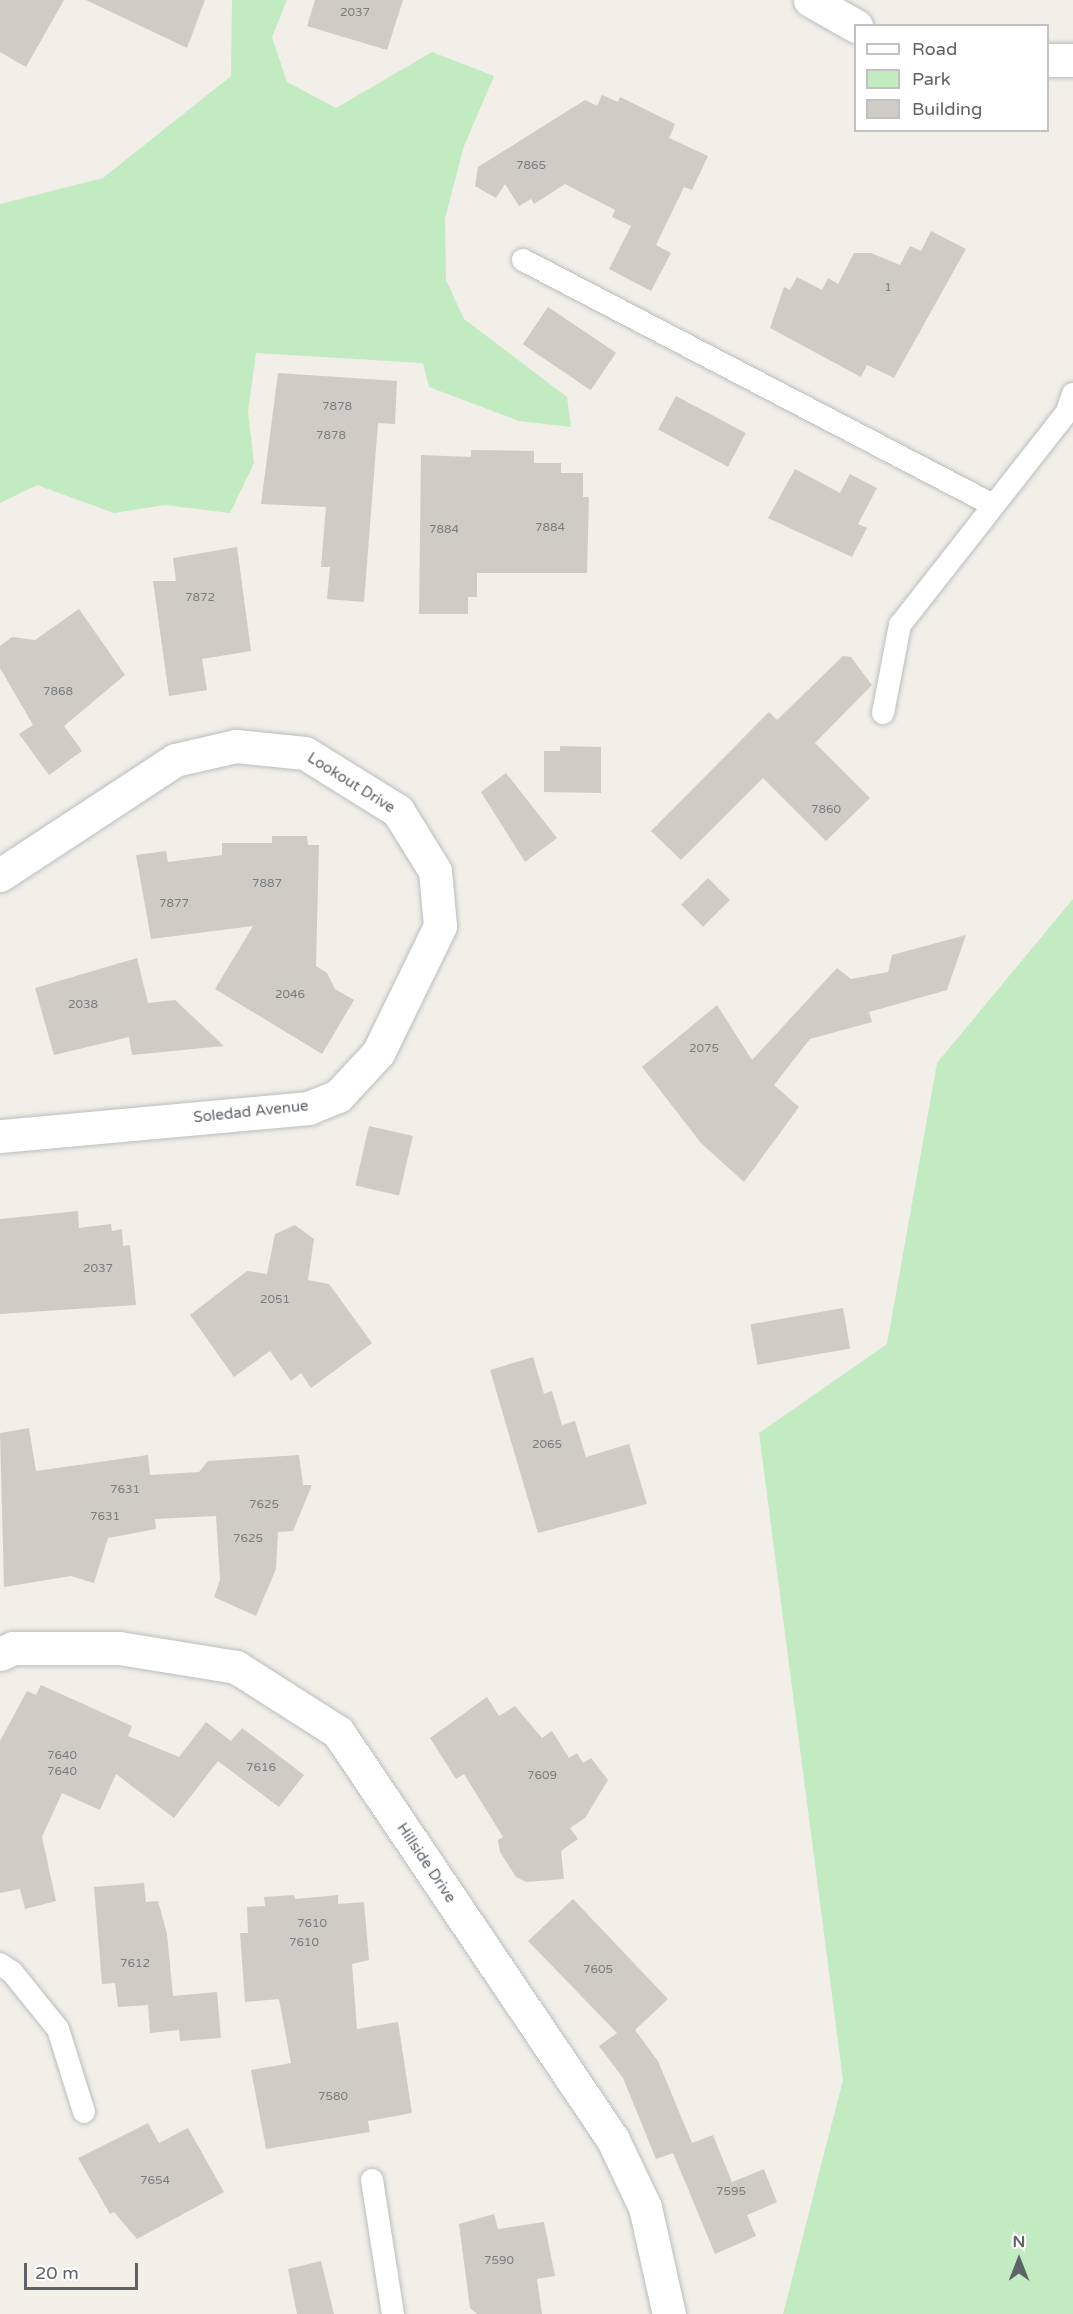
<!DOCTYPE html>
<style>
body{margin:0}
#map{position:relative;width:1073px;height:2314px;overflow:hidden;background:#f1efe7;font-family:"Varela Round",sans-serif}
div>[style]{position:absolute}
.green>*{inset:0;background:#c2ebc1}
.building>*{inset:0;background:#cfccc5;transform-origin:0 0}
.roads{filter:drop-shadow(0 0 2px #b9bdc1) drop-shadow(0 0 2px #b9bdc1)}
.service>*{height:22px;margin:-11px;padding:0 11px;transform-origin:11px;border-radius:11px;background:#fff}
.minor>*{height:33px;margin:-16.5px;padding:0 16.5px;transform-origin:16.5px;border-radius:16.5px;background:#fff}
.tertiary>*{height:33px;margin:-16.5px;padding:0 16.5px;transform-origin:16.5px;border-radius:16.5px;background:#fff}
span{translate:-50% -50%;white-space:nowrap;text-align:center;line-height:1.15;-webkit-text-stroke:6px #fff;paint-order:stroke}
.number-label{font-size:12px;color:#7a7d7f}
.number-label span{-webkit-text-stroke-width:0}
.street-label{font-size:15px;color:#5e6368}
.legend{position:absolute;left:854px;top:24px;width:195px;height:108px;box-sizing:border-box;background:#fff;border:2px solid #bfc1c3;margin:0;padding:8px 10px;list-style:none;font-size:18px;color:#5e6368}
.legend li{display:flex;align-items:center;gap:12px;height:30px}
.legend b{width:30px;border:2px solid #bfc1c3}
.north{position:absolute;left:989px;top:2230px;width:60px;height:60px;-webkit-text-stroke:4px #fff;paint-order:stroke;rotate:0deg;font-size:16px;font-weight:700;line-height:24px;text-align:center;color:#5e6368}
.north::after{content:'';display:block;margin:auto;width:21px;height:27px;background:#5e6368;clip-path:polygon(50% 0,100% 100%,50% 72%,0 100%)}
.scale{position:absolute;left:24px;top:2263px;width:114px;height:27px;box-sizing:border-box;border:3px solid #5e6368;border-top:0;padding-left:8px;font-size:18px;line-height:21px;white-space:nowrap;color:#5e6368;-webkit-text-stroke:4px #fff;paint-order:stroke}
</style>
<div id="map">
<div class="green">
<i style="clip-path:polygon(232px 0,287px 0,272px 37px,287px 82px,336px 108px,432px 52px,494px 76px,464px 146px,445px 218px,446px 280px,464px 319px,567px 397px,571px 427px,519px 421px,429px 387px,423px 363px,256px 353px,248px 412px,254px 463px,230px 513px,165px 505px,114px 513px,37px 485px,0 503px,0 204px,103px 178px,231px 76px)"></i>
<i style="clip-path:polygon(1073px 899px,1073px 2314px,783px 2314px,843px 2080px,759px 1433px,887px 1344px,937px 1063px)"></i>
</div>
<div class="building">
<i style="clip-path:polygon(0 0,64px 0,26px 67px,0 52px)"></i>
<i style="clip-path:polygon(86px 0,205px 0,187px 48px)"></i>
<i style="clip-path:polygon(315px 0,403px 0,387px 50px,307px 26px)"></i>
<i style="clip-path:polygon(602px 95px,618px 102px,620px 97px,675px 124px,669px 138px,708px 156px,692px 190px,684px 187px,656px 245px,671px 253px,651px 291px,609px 269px,631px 226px,612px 217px,615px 210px,565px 184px,534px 204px,531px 199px,519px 206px,505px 184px,496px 198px,475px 186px,478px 167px,585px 100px,597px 106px)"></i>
<i style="clip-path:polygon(931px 231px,966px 249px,894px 378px,867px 365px,861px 377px,770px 328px,784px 287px,790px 290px,797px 277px,822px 290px,828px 278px,838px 284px,854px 253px,871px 253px,900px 265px,910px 246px,921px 251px)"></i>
<i style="left:548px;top:307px;width:82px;height:45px;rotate:34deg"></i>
<i style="clip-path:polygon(278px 373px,397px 381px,395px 424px,378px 423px,364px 602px,327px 599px,330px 567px,321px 567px,326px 507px,261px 504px)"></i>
<i style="left:676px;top:396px;width:79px;height:38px;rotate:28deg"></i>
<i style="clip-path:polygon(471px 450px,534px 451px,534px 463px,561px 463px,561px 473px,583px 473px,583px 497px,589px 497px,587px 573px,477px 573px,477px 597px,468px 597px,468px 614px,419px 614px,421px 455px,471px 457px)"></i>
<i style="clip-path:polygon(795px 469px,840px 493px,850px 474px,877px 488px,858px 524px,867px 528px,852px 557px,768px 518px)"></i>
<i style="clip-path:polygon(237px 547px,251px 651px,202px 659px,207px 690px,169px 696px,153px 581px,176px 581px,173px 558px)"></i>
<i style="clip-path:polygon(79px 609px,125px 675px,64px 726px,82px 751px,49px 775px,19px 734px,33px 725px,0 668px,0 646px,12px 637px,35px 640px)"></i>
<i style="clip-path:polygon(843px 656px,851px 657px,872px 685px,815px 743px,870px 798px,826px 841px,763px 778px,681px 860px,651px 831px,769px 712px,777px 720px)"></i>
<i style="clip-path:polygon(560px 746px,601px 747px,601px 793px,544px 792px,544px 751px,560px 751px)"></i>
<i style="clip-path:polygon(506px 773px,557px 838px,525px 862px,481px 792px)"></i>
<i style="clip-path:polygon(272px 836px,307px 836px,308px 845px,319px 845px,316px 966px,327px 973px,335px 989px,354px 1000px,322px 1054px,215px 989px,253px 926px,151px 939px,136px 855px,166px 851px,168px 862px,222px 855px,222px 843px,272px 843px)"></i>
<i style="left:708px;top:878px;width:31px;height:38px;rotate:45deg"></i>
<i style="clip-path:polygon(966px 935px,947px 990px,869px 1012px,872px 1022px,810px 1039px,774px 1085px,799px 1107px,744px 1182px,701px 1143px,642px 1067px,717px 1005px,752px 1060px,837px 968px,851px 979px,888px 972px,892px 955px)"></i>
<i style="clip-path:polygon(137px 958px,148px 1003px,175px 1000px,224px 1046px,132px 1055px,129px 1037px,54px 1055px,35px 988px)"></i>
<i style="left:369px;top:1126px;width:45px;height:61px;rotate:13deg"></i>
<i style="clip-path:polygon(78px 1211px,79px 1228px,111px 1224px,112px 1231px,122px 1229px,123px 1246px,130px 1245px,136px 1305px,0 1314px,0 1219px)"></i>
<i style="clip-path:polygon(295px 1225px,314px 1239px,308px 1280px,329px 1284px,372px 1343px,311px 1388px,301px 1373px,291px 1381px,270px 1351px,234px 1377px,190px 1315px,247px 1271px,267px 1274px,275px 1234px)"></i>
<i style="left:843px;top:1308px;width:41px;height:94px;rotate:80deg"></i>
<i style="clip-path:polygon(533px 1357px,544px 1394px,552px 1391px,562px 1425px,575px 1421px,586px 1457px,629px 1444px,647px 1504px,538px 1533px,490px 1370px)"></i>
<i style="clip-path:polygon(29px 1428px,36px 1471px,148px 1455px,150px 1475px,199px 1472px,208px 1461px,299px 1455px,303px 1485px,312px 1485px,293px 1531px,278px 1532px,276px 1569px,256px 1616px,214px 1597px,220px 1580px,216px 1516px,155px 1519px,156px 1529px,108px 1538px,94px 1583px,71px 1576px,4px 1587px,0 1433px)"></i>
<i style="clip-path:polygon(41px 1685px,132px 1726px,128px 1736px,179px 1757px,206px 1722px,231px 1741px,242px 1728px,304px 1775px,279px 1807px,218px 1761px,174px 1818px,116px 1774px,100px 1810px,62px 1793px,42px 1837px,56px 1901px,25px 1909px,20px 1889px,0 1893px,0 1741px,27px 1691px,36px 1695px)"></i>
<i style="clip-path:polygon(487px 1697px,499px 1716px,515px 1706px,542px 1738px,552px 1731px,569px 1758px,577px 1753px,583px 1763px,591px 1758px,608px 1780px,585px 1818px,570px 1828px,578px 1839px,561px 1851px,564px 1879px,526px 1882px,516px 1877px,500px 1852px,498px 1840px,503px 1837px,464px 1774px,456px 1779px,430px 1738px)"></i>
<i style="clip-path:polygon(144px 1883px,146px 1902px,158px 1901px,167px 1934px,173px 1996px,217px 1992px,221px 2038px,180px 2041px,179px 2030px,150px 2033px,148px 2005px,118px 2007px,115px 1983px,102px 1984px,94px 1887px)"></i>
<i style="clip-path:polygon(294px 1895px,295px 1899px,338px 1895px,338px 1904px,364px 1902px,369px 1960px,352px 1964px,357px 2029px,398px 2022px,412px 2113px,368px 2121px,370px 2132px,266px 2149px,251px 2070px,291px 2063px,279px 1999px,245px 2002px,240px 1933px,248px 1933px,247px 1907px,265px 1906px,264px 1897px)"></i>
<i style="clip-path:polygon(573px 1899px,668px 1999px,635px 2030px,658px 2061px,692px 2143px,713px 2135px,732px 2182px,764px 2169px,777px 2202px,747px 2215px,756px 2236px,715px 2254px,673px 2153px,656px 2159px,623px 2078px,599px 2046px,617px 2033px,528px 1941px)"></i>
<i style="clip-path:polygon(148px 2123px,159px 2143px,188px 2128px,224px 2192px,137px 2239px,114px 2212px,110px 2214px,78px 2158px)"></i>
<i style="clip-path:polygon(494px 2214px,498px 2229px,544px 2222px,555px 2276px,537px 2279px,542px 2314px,477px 2314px,470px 2308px,459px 2224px)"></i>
<i style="clip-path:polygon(321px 2261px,334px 2314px,297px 2314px,288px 2269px)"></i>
</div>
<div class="roads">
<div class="service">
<i style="left:523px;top:260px;width:530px;rotate:27.53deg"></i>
<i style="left:883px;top:713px;width:90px;rotate:-79.1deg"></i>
<i style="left:900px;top:625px;width:271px;rotate:-51.9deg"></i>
<i style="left:1067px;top:412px;width:19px;rotate:-72deg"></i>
<i style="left:0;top:1964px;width:14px;rotate:34deg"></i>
<i style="left:12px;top:1972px;width:73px;rotate:51.1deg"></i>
<i style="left:58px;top:2029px;width:87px;rotate:72.6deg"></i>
<i style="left:372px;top:2180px;width:136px;rotate:81.1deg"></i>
</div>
<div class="minor">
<i style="left:810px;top:0;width:53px;rotate:29.5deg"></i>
<i style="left:1048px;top:60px;width:25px"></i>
<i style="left:0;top:875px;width:209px;rotate:-33.3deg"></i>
<i style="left:175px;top:760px;width:63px;rotate:-12.9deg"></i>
<i style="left:236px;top:746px;width:69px;rotate:5.8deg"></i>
<i style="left:305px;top:753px;width:110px;rotate:31.9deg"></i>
<i style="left:398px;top:811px;width:70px;rotate:58.3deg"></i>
<i style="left:435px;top:871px;width:55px;rotate:84.8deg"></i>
<i style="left:440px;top:926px;width:141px;rotate:116deg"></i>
<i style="left:378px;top:1053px;width:59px;rotate:132.9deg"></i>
<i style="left:338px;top:1096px;width:31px;rotate:158deg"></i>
<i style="left:309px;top:1108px;width:310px;rotate:174.8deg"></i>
</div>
<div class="tertiary">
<i style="left:0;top:1654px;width:14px;rotate:-25deg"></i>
<i style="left:13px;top:1648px;width:106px"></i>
<i style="left:119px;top:1648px;width:119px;rotate:9.2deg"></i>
<i style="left:236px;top:1667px;width:121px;rotate:32.5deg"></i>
<i style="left:338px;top:1732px;width:492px;rotate:56deg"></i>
<i style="left:613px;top:2140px;width:74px;rotate:64.5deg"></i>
<i style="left:645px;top:2207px;width:110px;rotate:77.4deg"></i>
</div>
</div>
<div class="number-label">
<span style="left:355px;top:13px">2037</span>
<span style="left:531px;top:166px">7865</span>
<span style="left:888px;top:288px">1</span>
<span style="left:337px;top:407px">7878</span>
<span style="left:331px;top:436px">7878</span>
<span style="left:550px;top:528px">7884</span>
<span style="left:444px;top:530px">7884</span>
<span style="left:200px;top:598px">7872</span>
<span style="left:58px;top:692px">7868</span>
<span style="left:826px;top:810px">7860</span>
<span style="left:267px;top:884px">7887</span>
<span style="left:174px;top:904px">7877</span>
<span style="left:290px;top:995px">2046</span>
<span style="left:83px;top:1005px">2038</span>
<span style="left:704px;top:1049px">2075</span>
<span style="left:98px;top:1269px">2037</span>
<span style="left:275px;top:1300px">2051</span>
<span style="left:547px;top:1445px">2065</span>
<span style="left:125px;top:1490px">7631</span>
<span style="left:264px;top:1505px">7625</span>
<span style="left:105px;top:1517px">7631</span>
<span style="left:248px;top:1539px">7625</span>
<span style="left:62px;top:1756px">7640</span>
<span style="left:261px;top:1768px">7616</span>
<span style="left:62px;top:1772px">7640</span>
<span style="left:542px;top:1776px">7609</span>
<span style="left:312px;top:1924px">7610</span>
<span style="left:304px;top:1943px">7610</span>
<span style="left:135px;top:1964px">7612</span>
<span style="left:598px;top:1970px">7605</span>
<span style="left:333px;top:2097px">7580</span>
<span style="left:155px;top:2181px">7654</span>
<span style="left:731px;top:2192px">7595</span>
<span style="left:499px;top:2261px">7590</span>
</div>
<div class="street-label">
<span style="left:351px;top:783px;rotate:32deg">Lookout Drive</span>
<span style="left:251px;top:1112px;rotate:-6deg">Soledad Avenue</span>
<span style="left:426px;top:1863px;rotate:56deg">Hillside Drive</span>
</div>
<ul class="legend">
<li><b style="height:8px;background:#fff"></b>Road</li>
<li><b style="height:16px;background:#c2ebc1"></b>Park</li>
<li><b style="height:16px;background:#cfccc5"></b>Building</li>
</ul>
<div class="north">N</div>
<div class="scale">20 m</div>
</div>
